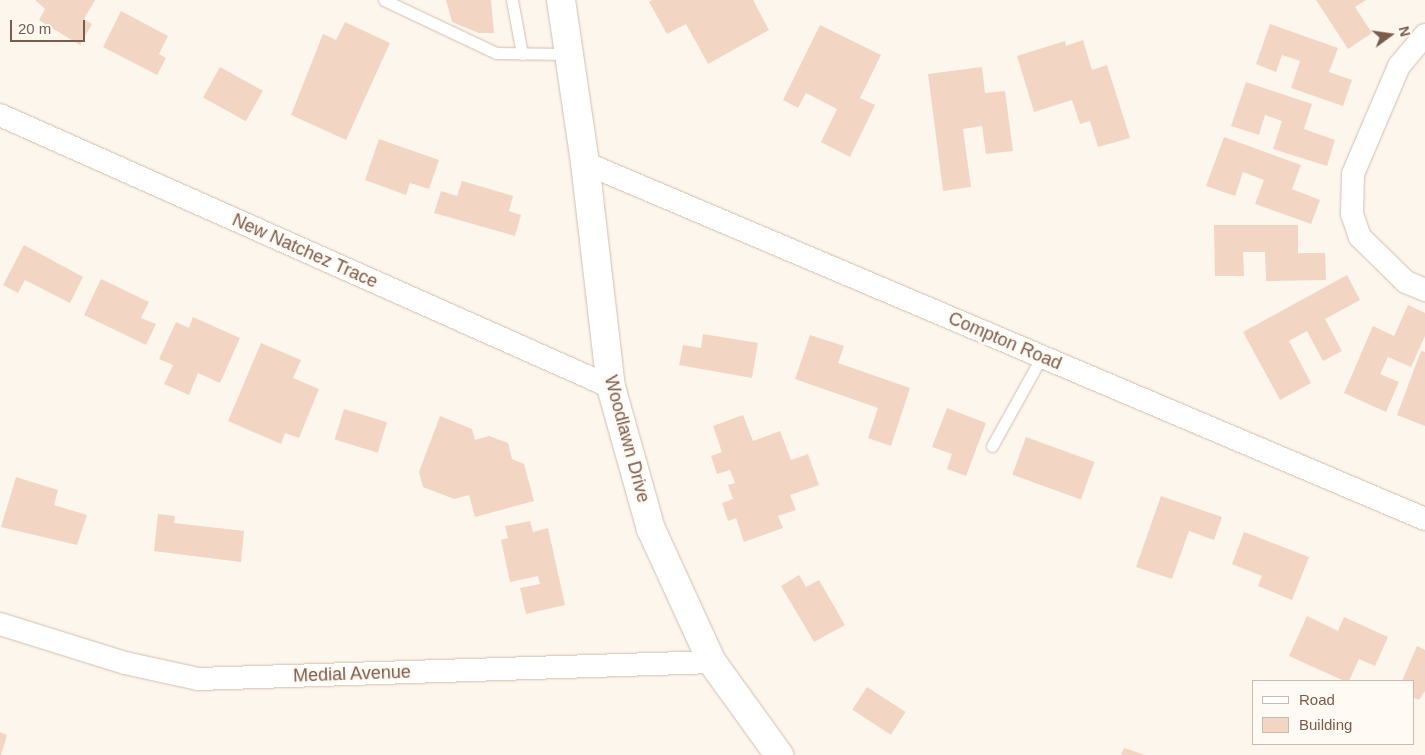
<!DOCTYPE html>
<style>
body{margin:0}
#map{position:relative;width:1425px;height:755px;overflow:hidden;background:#fdf6ec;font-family:Helvetica,sans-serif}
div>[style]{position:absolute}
.building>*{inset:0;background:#f3d5c3;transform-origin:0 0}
.roads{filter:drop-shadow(0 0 1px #d1beb0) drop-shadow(0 0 1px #d1beb0)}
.service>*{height:11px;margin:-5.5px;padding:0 5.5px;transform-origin:5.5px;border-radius:5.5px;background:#fff}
.minor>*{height:22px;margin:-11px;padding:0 11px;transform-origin:11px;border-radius:11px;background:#fff}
.secondary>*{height:28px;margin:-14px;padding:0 14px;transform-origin:14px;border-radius:14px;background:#fff}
span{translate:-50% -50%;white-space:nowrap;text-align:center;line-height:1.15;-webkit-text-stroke:5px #fffaf3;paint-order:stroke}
.street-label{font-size:18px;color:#7a5c4d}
.legend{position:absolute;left:1252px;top:680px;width:162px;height:65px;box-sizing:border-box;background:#fffaf3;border:1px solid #cabbb1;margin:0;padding:6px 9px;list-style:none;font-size:15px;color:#7a5c4d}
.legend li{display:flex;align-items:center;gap:10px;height:25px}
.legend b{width:25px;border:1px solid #cabbb1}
.north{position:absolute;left:1365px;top:10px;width:50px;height:50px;-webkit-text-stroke:4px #fffaf3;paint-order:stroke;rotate:76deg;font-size:14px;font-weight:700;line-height:20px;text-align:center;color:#7a5c4d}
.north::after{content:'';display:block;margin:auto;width:18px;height:22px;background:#7a5c4d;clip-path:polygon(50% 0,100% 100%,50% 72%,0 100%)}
.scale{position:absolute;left:10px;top:20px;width:75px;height:22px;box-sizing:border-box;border:2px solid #7a5c4d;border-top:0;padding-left:6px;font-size:15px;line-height:18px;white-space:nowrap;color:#7a5c4d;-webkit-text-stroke:4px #fffaf3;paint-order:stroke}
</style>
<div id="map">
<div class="building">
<i style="clip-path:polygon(35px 0,95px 0,84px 19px,92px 24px,80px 45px,39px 20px,45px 9px)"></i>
<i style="clip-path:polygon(446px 0,491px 0,494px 33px,479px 33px,452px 22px)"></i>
<i style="clip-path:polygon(652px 0,753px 0,769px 30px,708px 64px,686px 24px,667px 34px,649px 2px)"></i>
<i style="clip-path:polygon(1316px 0,1366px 0,1355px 7px,1372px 33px,1348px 49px)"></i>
<i style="clip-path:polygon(121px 11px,168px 36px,159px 54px,166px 58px,157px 75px,103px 47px)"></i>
<i style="clip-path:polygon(345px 22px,390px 43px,346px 140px,291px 115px,323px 34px,336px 40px)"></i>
<i style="clip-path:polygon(1270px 24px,1338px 48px,1329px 72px,1352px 80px,1343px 106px,1291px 88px,1300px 61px,1282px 55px,1276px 72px,1256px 64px)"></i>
<i style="clip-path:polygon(820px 25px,881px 55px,860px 98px,875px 105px,850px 157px,821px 142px,837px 109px,806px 93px,798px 108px,783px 100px)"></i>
<i style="clip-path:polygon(1083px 40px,1092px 70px,1107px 65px,1130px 138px,1098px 147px,1090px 121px,1080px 124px,1072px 100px,1034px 112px,1017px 56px,1065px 41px,1066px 46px)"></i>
<i style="left:220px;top:67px;width:49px;height:35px;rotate:29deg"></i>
<i style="clip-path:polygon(982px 67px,985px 93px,1005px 91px,1013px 151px,986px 154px,982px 126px,963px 129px,971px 187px,943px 191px,928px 74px)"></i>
<i style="clip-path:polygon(1246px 82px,1312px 104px,1304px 129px,1335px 140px,1327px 166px,1273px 149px,1282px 121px,1265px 115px,1259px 135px,1231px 126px)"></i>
<i style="clip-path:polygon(1224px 137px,1301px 165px,1292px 189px,1320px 200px,1311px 224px,1255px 204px,1264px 180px,1243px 172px,1235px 196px,1206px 186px)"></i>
<i style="clip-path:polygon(379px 139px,439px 160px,429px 189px,410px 183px,406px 195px,365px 180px)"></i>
<i style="clip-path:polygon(462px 181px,513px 196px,509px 211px,521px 215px,515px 236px,434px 213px,441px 191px,457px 196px)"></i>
<i style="clip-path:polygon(1214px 225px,1298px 225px,1298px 253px,1325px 253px,1326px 280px,1266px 281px,1265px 252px,1243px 252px,1244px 276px,1215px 276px)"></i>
<i style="clip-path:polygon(24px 245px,83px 277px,70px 303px,25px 280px,18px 293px,3px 285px)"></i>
<i style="clip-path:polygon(1347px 275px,1360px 300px,1325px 319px,1342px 351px,1323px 361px,1307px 331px,1289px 341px,1311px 383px,1280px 400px,1243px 332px)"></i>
<i style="clip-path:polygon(101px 279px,149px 302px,141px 318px,156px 324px,146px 345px,84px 315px)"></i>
<i style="clip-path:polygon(1408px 305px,1425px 313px,1425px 336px,1411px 367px,1388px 357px,1380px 374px,1399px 382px,1386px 412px,1344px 393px,1373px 326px,1394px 336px)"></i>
<i style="clip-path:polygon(193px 317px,240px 338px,220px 383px,198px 373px,189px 395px,164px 384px,173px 365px,159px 359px,176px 322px,189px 328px)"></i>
<i style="clip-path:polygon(703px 334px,758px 343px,752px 378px,679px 365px,683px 345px,701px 348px)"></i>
<i style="clip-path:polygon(810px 335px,844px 346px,838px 363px,910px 388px,891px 446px,868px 438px,878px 408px,795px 379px)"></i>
<i style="clip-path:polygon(261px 343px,301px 360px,293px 378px,319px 389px,299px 438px,285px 433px,281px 444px,228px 421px)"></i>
<i style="clip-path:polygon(1421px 351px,1425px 352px,1425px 426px,1397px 415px)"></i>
<i style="clip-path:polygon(947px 408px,986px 423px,966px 476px,947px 469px,952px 454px,932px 447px)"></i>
<i style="left:344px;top:409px;width:45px;height:32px;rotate:17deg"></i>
<i style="clip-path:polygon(743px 415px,753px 441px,780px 431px,791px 460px,808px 454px,819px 485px,790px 495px,796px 510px,778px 516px,783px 528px,744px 542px,736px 518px,728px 521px,722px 503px,733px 499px,728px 485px,735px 483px,730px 470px,717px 474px,711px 456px,722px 452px,713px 426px)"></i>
<i style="clip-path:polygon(440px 416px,472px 429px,475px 440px,489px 436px,508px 443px,512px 459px,524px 464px,534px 501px,475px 517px,469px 495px,454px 499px,423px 487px,419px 472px)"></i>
<i style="left:1026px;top:437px;width:73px;height:40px;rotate:20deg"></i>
<i style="clip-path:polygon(16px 477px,58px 490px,54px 505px,87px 515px,77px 545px,1px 527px)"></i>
<i style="clip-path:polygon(1161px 496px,1222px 517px,1214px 540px,1189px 531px,1172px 579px,1136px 567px)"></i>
<i style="clip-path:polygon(158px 514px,175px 516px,174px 523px,244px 531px,241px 562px,154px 551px)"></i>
<i style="clip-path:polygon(530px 521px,533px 532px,548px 528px,565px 605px,526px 614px,520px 588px,540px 584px,538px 576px,510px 582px,501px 540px,508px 538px,505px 526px)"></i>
<i style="clip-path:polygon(1244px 532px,1309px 557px,1292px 600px,1258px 586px,1262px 576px,1232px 564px)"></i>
<i style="clip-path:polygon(799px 575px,806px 587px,819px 580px,845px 625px,814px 642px,781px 586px)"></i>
<i style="clip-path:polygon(1307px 616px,1338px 631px,1344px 617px,1388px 637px,1375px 666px,1359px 659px,1349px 681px,1344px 681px,1289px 656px)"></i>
<i style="clip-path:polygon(1417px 646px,1425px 650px,1425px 691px,1419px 700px,1414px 698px,1414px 681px,1402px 681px)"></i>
<i style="left:867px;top:687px;width:46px;height:27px;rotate:33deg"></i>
<i style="clip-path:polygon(0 732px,7px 735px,1px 755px,0 755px)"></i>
<i style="clip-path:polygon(1124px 748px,1145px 755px,1121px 755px)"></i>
</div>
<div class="roads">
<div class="service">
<i style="left:384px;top:0;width:124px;rotate:25.3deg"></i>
<i style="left:496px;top:53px;width:70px;rotate:0.8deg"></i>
<i style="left:512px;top:0;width:55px;rotate:79.5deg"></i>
<i style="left:992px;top:446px;width:103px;rotate:-60.9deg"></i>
</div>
<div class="minor">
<i style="left:1425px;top:35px;width:40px;rotate:130deg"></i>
<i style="left:1399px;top:66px;width:117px;rotate:113.1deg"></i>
<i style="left:1353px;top:174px;width:40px;rotate:91.4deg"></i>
<i style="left:1352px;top:214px;width:24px;rotate:71deg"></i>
<i style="left:1360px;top:237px;width:64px;rotate:44.4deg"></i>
<i style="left:1406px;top:282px;width:21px;rotate:23deg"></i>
<i style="left:0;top:115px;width:669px;rotate:24deg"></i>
<i style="left:585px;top:163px;width:912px;rotate:22.97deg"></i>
<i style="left:0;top:624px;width:131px;rotate:17.3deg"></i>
<i style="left:125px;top:663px;width:75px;rotate:12.4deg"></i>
<i style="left:198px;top:679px;width:514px;rotate:-1.89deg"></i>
</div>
<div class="secondary">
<i style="left:561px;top:0;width:165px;rotate:81.6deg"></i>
<i style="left:585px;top:163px;width:226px;rotate:83.4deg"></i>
<i style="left:611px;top:387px;width:148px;rotate:74.3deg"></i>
<i style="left:651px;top:529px;width:146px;rotate:65.4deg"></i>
<i style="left:712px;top:662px;width:115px;rotate:54.2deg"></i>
</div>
</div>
<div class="street-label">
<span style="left:305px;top:251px;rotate:24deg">New Natchez Trace</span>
<span style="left:1005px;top:341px;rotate:23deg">Compton Road</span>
<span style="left:627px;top:439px;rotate:75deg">Woodlawn Drive</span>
<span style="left:352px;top:674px;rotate:-2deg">Medial Avenue</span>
</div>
<ul class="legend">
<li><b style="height:6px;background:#fff"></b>Road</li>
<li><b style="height:14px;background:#f3d5c3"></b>Building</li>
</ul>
<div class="north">N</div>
<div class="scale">20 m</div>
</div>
